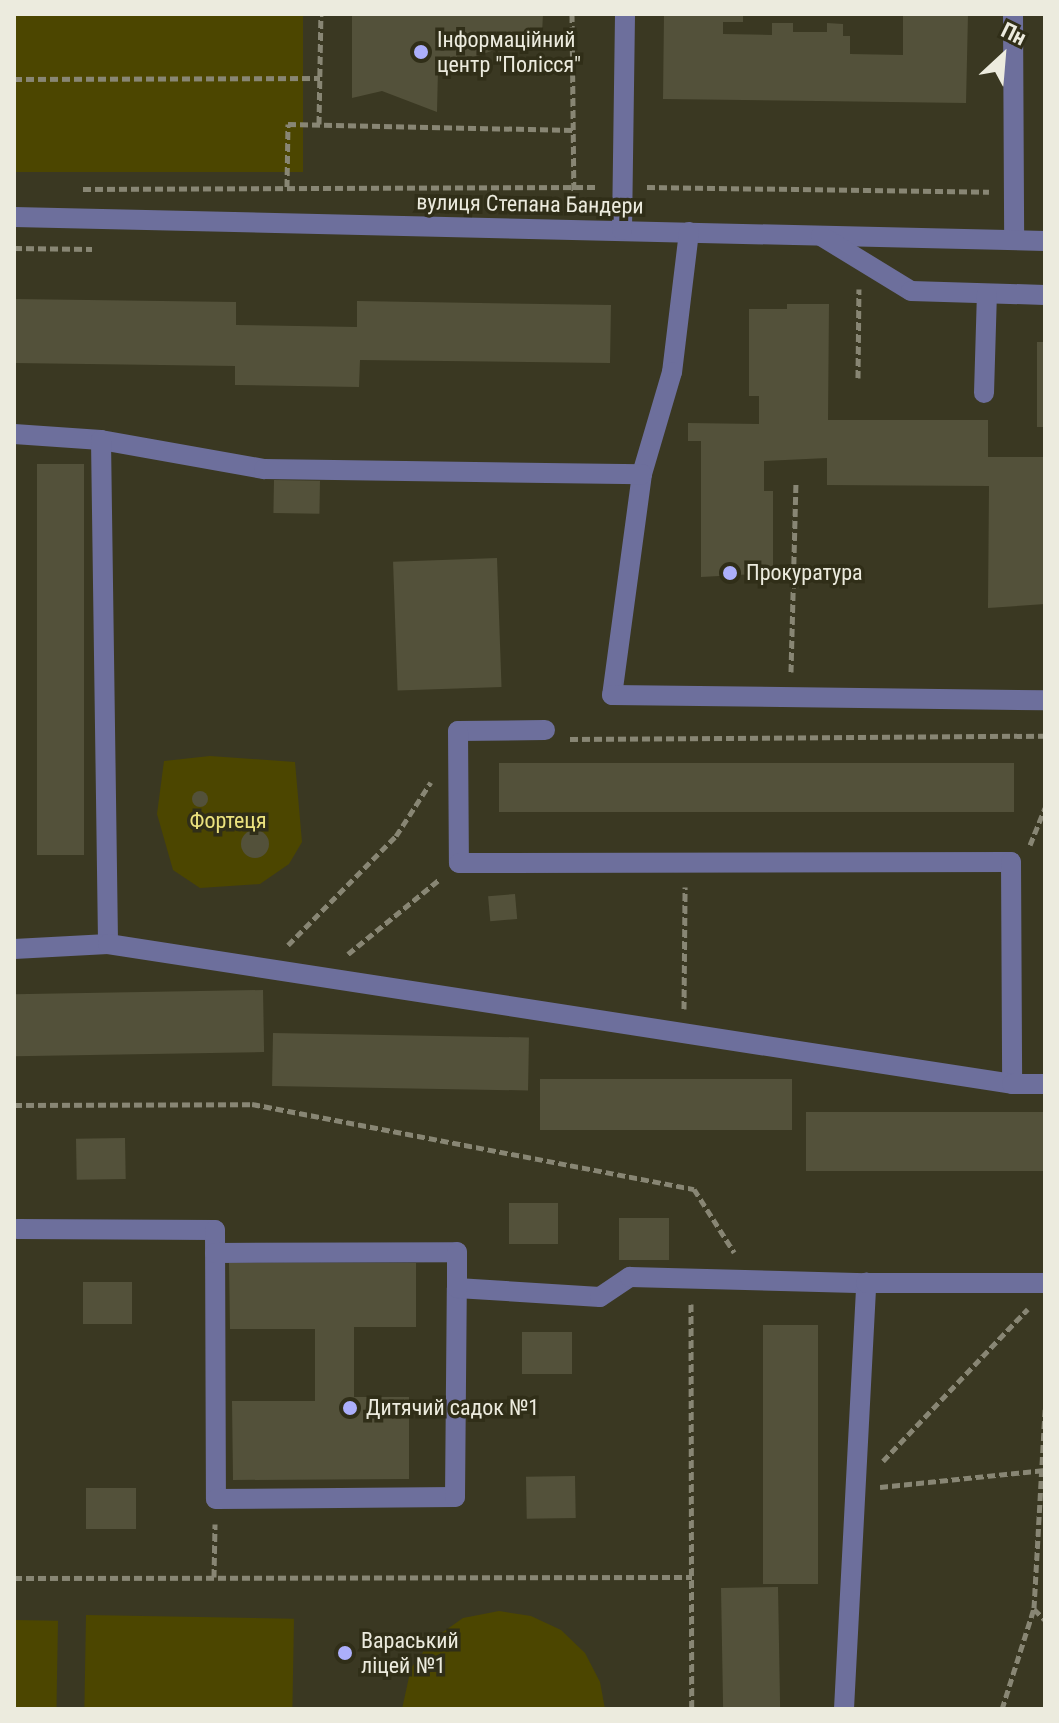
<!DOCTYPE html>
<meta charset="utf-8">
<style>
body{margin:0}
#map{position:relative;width:1059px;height:1723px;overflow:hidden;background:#3a3822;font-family:"Roboto Condensed",sans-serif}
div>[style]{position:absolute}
.green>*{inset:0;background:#4c4600;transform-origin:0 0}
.building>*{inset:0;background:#53513a;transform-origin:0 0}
.round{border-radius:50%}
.path>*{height:5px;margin-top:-2.5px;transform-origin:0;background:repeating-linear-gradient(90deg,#888674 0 8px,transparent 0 12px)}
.minor>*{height:20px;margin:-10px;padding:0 10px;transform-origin:10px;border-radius:10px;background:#6d6f9c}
.dots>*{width:22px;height:22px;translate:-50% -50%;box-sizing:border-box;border:4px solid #302e18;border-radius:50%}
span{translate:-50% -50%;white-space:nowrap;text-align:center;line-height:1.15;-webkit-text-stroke:7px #302e18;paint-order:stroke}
.poi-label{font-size:22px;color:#ecebde}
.left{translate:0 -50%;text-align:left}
.street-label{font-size:22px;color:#ecebde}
.park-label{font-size:22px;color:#ebe27e}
.frame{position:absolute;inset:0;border:16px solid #ecebde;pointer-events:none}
.north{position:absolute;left:963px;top:16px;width:80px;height:80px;-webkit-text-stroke:6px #302e18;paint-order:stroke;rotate:26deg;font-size:22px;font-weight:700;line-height:32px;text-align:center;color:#ecebde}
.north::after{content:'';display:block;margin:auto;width:28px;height:36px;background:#ecebde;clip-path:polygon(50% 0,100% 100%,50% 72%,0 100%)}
</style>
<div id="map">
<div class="green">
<i style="left:14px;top:14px;width:289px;height:158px"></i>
<i style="clip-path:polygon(210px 756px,295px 762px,302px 842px,289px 864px,260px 884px,200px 888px,173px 870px,157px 814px,164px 761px)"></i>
<i style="clip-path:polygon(499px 1611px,531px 1616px,561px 1630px,585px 1653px,600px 1682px,605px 1709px,402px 1709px,411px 1668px,433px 1639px,463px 1618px)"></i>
<i style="left:86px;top:1615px;width:208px;height:94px;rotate:1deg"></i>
<i style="left:14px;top:1620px;width:44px;height:89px;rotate:1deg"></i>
</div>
<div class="building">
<i style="clip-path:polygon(352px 14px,543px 14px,542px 34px,438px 69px,437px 112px,382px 91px,352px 98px)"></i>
<i style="clip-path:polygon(664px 14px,743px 14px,743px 22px,723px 22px,723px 34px,772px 35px,772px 23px,793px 23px,793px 32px,827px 32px,827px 23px,843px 24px,843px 36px,850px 36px,850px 54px,903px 55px,903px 14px,968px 14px,966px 103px,663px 99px)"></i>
<i style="clip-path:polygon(14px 299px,236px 302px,236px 325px,357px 327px,357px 301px,611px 305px,610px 363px,360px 360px,359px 387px,235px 385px,235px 366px,14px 363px)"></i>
<i style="clip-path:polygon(787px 304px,829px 304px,828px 420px,988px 420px,988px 457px,1045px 457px,1045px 604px,988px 608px,989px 486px,827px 485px,827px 458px,764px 461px,764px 491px,773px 491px,773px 573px,701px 577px,701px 441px,688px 441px,688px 423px,759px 424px,759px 396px,749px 396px,749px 309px,787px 309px)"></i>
<i style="left:1037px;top:342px;width:8px;height:85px"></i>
<i style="left:37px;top:464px;width:47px;height:391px"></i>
<i style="left:274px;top:480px;width:46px;height:33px;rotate:1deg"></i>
<i style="left:497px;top:558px;width:129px;height:104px;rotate:88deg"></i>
<i style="left:1014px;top:763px;width:49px;height:515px;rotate:90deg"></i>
<i class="round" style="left:192px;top:791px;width:16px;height:16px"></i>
<i class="round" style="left:241px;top:830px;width:28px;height:28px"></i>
<i style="left:515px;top:894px;width:25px;height:27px;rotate:85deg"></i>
<i style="left:263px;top:990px;width:62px;height:249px;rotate:89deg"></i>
<i style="left:273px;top:1033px;width:256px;height:53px;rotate:1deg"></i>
<i style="left:540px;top:1079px;width:252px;height:51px"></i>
<i style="left:1045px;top:1112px;width:59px;height:239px;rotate:90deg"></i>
<i style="left:125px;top:1138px;width:41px;height:49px;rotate:89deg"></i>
<i style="left:509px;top:1203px;width:49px;height:41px"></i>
<i style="left:619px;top:1218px;width:50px;height:42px"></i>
<i style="clip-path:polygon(229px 1263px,416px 1263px,416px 1327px,354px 1327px,354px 1397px,409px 1397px,409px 1479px,233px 1480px,232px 1401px,315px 1401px,315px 1329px,230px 1329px)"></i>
<i style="left:83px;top:1282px;width:49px;height:42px"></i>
<i style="left:763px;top:1325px;width:55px;height:259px"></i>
<i style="left:522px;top:1332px;width:50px;height:42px"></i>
<i style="left:575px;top:1476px;width:42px;height:49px;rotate:89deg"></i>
<i style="left:136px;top:1488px;width:41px;height:50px;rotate:90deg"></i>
<i style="left:778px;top:1587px;width:122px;height:57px;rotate:89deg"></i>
</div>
<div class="path">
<i style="left:572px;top:14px;width:191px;rotate:89.4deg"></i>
<i style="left:14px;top:79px;width:306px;rotate:-0.2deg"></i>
<i style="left:319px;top:124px;width:110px;rotate:-89deg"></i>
<i style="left:287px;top:187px;width:63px;rotate:-89.1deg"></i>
<i style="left:288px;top:124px;width:285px;rotate:1.2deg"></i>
<i style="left:647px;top:187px;width:342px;rotate:0.8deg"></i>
<i style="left:83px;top:189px;width:514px;rotate:-0.22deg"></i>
<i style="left:14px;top:248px;width:78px;rotate:0.7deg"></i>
<i style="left:858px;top:378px;width:89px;rotate:-89.4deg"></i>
<i style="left:791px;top:672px;width:189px;rotate:-88.5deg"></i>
<i style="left:570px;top:739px;width:475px;rotate:-0.4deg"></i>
<i style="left:1030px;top:845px;width:40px;rotate:-68deg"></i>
<i style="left:288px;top:945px;width:153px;rotate:-45.3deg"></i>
<i style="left:396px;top:836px;width:64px;rotate:-57.1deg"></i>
<i style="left:348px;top:954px;width:119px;rotate:-39.2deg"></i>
<i style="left:684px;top:1009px;width:122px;rotate:-89.5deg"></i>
<i style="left:14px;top:1105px;width:238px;rotate:-0.2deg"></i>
<i style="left:252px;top:1104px;width:450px;rotate:10.9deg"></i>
<i style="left:694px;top:1189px;width:75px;rotate:57.6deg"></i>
<i style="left:691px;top:1304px;width:405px;rotate:89.9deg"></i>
<i style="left:883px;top:1461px;width:210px;rotate:-46.4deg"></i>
<i style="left:880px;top:1487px;width:166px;rotate:-5.9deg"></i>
<i style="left:214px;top:1577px;width:53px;rotate:-88.9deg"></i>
<i style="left:14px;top:1578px;width:678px;rotate:-0.08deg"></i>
<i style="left:1034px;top:1609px;width:16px;rotate:45deg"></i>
<i style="left:1002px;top:1709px;width:106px;rotate:-72.4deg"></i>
<i style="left:1034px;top:1608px;width:199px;rotate:-86.8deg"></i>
</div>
<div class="minor">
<i style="left:1013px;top:14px;width:226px;rotate:89.7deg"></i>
<i style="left:14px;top:217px;width:1031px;rotate:1.33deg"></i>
<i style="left:622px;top:230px;width:216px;rotate:-89.2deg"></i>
<i style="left:689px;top:232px;width:141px;rotate:96.9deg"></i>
<i style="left:672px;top:372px;width:106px;rotate:106.4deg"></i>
<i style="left:642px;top:474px;width:223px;rotate:97.7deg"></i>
<i style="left:612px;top:695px;width:433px;rotate:0.7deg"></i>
<i style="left:821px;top:236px;width:105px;rotate:31.4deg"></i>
<i style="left:911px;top:291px;width:134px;rotate:1.7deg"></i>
<i style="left:984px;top:393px;width:99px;rotate:-88.3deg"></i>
<i style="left:14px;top:434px;width:87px;rotate:3.9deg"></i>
<i style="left:101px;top:440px;width:166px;rotate:10.1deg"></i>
<i style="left:264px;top:469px;width:378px;rotate:0.8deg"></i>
<i style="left:101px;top:440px;width:504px;rotate:89.2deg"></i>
<i style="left:545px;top:730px;width:87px;rotate:179.3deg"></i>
<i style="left:458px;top:731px;width:132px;rotate:89.6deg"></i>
<i style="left:459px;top:863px;width:552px;rotate:-0.1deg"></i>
<i style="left:1011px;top:862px;width:222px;rotate:89.7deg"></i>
<i style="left:14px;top:949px;width:94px;rotate:-3deg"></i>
<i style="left:108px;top:944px;width:915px;rotate:8.8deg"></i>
<i style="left:1012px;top:1084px;width:33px"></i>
<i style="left:17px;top:1229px;width:198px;rotate:0.3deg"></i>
<i style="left:215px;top:1230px;width:269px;rotate:89.8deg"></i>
<i style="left:216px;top:1499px;width:239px;rotate:-0.5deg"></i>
<i style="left:455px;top:1497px;width:209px;rotate:-89.5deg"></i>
<i style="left:457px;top:1288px;width:143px;rotate:3.6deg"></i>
<i style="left:600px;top:1297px;width:36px;rotate:-34deg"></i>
<i style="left:630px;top:1277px;width:236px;rotate:1.5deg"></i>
<i style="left:215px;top:1253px;width:242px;rotate:-0.2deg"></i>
<i style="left:457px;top:1252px;width:36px;rotate:90deg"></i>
<i style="left:844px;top:1709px;width:427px;rotate:-87deg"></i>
<i style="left:866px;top:1283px;width:179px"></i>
</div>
<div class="dots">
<i style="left:421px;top:52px;background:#acaffb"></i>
<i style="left:730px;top:573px;background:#acaffb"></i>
<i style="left:350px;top:1408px;background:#acaffb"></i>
<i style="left:345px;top:1653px;background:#acaffb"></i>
</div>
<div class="poi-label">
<span class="left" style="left:437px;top:52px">Інформаційний<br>центр "Полісся"</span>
<span class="left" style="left:746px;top:573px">Прокуратура</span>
<span class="left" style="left:366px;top:1408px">Дитячий садок №1</span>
<span class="left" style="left:361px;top:1653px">Вараський<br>ліцей №1</span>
</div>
<div class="street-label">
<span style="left:530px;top:204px;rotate:1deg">вулиця Степана Бандери</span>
</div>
<div class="park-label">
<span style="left:228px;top:821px">Фортеця</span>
</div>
<div class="frame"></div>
<div class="north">Пн</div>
</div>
